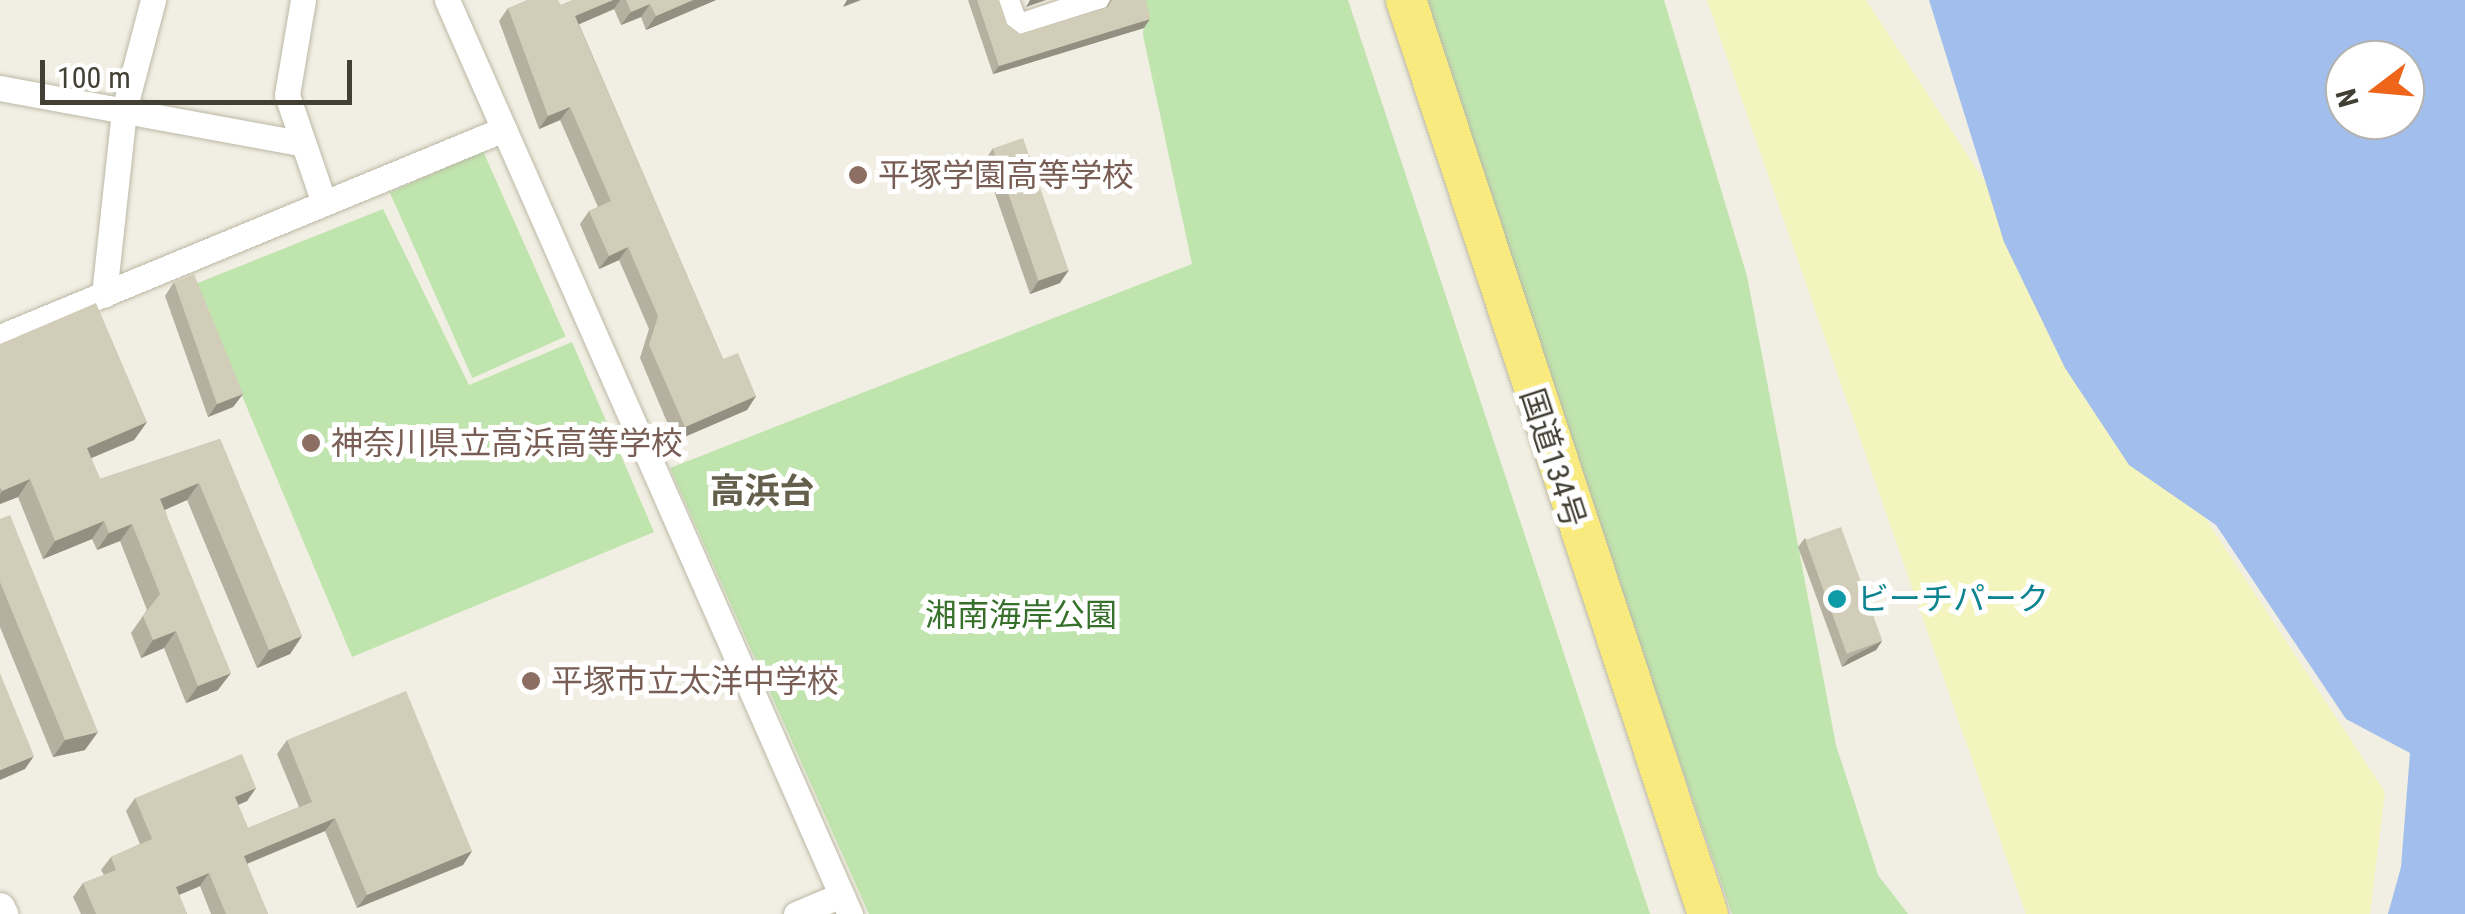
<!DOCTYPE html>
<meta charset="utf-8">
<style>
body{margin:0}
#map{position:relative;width:2465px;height:914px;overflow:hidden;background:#f1efe3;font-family:"Roboto Condensed","Noto Sans JP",sans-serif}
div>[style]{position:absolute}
.green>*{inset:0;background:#c0e4ad;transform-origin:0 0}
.sand>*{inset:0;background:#f4f4bf}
.water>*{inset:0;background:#a1beec}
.roads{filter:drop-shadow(0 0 2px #bbb8a6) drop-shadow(0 0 2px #bbb8a6)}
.minor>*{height:25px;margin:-12.5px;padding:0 12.5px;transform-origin:12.5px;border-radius:12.5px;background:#fff}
.tertiary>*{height:30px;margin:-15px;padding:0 15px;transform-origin:15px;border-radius:15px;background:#fff}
.trunk>*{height:40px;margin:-20px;padding:0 20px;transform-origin:20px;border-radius:20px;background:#f8ea7e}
.wall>*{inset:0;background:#b5b09f}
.shaded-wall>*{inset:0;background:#939082}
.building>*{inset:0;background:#d2cdb9;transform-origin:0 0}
.dots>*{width:28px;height:28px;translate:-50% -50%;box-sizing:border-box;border:5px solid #fff;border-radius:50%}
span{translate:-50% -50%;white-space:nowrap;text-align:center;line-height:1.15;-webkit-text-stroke:10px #fff;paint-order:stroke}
.education-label{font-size:32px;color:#785e54}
.left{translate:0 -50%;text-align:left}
.street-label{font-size:32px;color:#423f34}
.culture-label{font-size:32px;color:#0d838f}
.park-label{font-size:32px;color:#37702b}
.neighbourhood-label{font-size:35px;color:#645f4b;font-weight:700}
.north{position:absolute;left:2325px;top:40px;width:100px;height:100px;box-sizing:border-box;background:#fff;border:2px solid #b3b2ae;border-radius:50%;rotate:254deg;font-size:28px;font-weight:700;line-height:40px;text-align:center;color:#423f34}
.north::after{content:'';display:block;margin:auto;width:35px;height:45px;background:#ef661b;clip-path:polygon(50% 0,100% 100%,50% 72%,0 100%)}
.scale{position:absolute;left:40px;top:60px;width:312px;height:45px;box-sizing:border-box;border:5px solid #423f34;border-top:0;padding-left:12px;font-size:30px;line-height:35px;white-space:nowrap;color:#423f34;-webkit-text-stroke:8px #fff;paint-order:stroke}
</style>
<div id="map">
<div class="green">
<i style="clip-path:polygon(1145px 0,1348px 0,1650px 914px,869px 914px,670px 468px,1192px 264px,1143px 35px)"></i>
<i style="clip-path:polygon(1417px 0,1664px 0,1747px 276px,1836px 745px,1878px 875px,1908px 914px,1732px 914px)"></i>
<i style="left:483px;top:151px;width:203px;height:102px;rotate:66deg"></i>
<i style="clip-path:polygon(383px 209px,469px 385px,572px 342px,654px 532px,352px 657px,195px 284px)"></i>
</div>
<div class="sand">
<i style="clip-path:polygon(1707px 0,1866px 0,2385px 792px,2370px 914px,2026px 914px)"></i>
</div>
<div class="water">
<i style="clip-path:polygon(evenodd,1929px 0,2465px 0,2465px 914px,2388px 914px,2401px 867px,2410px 753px,2346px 719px,2216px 525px,2129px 465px,2065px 368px,2004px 242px,1929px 0,2345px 60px,2405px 60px,2405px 120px,2345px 120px,2345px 60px)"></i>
</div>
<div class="roads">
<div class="minor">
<i style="left:303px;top:0;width:96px;rotate:99.6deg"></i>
<i style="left:287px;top:95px;width:114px;rotate:71.1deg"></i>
<i style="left:447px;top:0;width:999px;rotate:66.21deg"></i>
<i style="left:1006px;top:0;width:29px;rotate:70deg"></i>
<i style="left:1016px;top:27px;width:85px;rotate:-18.4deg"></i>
<i style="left:0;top:88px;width:306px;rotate:10.4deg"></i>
<i style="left:104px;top:295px;width:186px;rotate:-83.8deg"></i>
<i style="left:124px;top:110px;width:114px;rotate:-75.2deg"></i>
<i style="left:0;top:337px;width:545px;rotate:-22.43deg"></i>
<i style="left:796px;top:914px;width:49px;rotate:-22.9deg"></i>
</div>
<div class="tertiary">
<i style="left:0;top:908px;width:7px;rotate:63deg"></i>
</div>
<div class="trunk">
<i style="left:1406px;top:0;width:963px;rotate:71.72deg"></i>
</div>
</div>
<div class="wall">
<i style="clip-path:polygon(573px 0,716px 0,646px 30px,641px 17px,621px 25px,614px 9px,579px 24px,723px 359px,756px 396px,747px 410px,675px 441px,640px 358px,649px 329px,619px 260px,599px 269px,580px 224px,589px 211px,598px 207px,560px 120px,539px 129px,499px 21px,508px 8px,561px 5px)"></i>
<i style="clip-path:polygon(968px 0,999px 0,1007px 24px,1020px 34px,1106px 7px,1110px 0,1146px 0,1144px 28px,993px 74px)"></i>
<i style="clip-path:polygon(993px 148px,1060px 283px,1030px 294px,984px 162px)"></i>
<i style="clip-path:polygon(174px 282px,243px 394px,233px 407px,208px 417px,165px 296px)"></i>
<i style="clip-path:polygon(0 344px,147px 422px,134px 440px,91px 458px,100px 479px,220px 439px,302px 636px,290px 654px,257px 668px,187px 500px,165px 510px,218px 690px,186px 703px,164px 648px,141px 658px,131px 633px,147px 610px,120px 541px,97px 550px,92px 539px,43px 559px,18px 497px,0 504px)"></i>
<i style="clip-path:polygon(0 519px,85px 750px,53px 757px,0 627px)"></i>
<i style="clip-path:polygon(1805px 538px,1882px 641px,1876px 650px,1842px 667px,1798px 547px)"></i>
<i style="clip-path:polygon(287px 740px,472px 851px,463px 865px,357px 908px,325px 831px,247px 864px,268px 914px,211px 914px,200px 886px,179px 895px,187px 914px,81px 914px,73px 897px,83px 883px,104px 875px,101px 870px,111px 857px,140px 844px,126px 811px,135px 798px,256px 788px,247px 801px,238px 805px,248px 828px,299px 807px,277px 754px)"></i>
</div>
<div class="shaded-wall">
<i style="clip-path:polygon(613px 0,620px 0,614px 9px,566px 30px,575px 16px)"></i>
<i style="clip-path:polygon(693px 0,716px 0,646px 30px,656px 16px)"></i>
<i style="clip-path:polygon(847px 0,861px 0,843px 7px)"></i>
<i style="clip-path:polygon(1030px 0,1046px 0,1026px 7px)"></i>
<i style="clip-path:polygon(650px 4px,641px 17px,621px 25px,631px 12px)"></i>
<i style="clip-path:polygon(1150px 19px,1144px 28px,993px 74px,999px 66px)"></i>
<i style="clip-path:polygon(570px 107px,560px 120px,539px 129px,548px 116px)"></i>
<i style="clip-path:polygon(628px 247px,619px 260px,599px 269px,609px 256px)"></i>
<i style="clip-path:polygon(1069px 270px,1060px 283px,1030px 294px,1039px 280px)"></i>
<i style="clip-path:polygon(243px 394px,233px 407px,208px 417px,217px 404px)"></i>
<i style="clip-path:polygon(756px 396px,747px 410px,675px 441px,685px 427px)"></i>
<i style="clip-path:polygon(147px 422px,134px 440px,75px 465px,87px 448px)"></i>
<i style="clip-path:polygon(30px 479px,18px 497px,0 504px,0 494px,2px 491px)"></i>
<i style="clip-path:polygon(199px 483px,187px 500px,148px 517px,160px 499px)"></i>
<i style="clip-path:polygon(104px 521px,92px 539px,43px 559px,55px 541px)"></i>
<i style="clip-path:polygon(132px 524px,120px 541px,97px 550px,109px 533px)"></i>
<i style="clip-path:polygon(176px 631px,164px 648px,141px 658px,153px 640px)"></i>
<i style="clip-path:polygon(302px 636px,290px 654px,257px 668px,269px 650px)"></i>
<i style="clip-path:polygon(1882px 641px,1876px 650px,1842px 667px,1849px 658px)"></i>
<i style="clip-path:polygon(231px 673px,218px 690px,186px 703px,198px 686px)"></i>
<i style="clip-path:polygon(98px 732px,85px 750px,53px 757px,65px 740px)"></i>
<i style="clip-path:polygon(34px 756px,25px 769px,0 780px,0 770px)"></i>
<i style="clip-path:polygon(256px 788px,247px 801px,226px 810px,235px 797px)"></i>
<i style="clip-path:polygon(335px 818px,325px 831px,234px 869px,244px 856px)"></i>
<i style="clip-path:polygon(472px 851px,463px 865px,357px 908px,367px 895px)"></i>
<i style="clip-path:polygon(209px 873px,200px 886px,167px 900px,176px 887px)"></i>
</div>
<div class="building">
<i style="clip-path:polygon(527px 0,558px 0,561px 5px,573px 0,613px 0,575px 16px,723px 359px,738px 353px,756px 396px,685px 427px,649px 345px,658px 316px,628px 247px,609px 256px,589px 211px,611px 201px,570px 107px,548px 116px,508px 8px)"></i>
<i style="clip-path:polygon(626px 0,693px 0,656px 16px,650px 4px,631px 12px)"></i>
<i style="clip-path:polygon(977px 0,999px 0,1007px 24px,1020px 34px,1108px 7px,1112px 0,1146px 0,1150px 19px,999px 66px)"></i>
<i style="left:1023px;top:138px;width:140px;height:32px;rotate:71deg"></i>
<i style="clip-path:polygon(194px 274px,243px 394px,217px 404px,174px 282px)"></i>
<i style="clip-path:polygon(96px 303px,147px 422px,87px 448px,100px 479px,220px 439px,302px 636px,269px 650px,199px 483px,160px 499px,231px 673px,198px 686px,176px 631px,153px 640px,143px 616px,160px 594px,132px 524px,109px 533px,104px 521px,55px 541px,30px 479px,2px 491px,0 487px,0 344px)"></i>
<i style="clip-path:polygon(10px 515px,98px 732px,65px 740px,0 582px,0 519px)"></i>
<i style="left:1841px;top:527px;width:121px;height:38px;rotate:70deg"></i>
<i style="clip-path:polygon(0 673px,34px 756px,0 770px)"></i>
<i style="clip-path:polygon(406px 691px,472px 851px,367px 895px,335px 818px,244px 856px,268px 914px,226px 914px,209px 873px,176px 887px,187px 914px,96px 914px,83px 883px,116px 870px,111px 857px,152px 839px,135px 798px,242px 754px,256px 788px,235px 797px,248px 828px,312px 802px,287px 740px)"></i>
</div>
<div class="dots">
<i style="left:858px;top:175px;background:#8d6e63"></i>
<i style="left:311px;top:443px;background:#8d6e63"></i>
<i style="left:1837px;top:599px;background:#0f9aa8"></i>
<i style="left:531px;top:681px;background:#8d6e63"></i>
</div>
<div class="education-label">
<span class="left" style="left:878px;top:175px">平塚学園高等学校</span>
<span class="left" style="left:331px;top:443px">神奈川県立高浜高等学校</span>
<span class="left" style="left:551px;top:681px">平塚市立太洋中学校</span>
</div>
<div class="street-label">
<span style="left:1553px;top:458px;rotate:72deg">国道134号</span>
</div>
<div class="culture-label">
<span class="left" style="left:1857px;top:599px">ビーチパーク</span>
</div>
<div class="park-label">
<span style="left:1021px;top:615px">湘南海岸公園</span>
</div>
<div class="neighbourhood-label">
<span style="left:762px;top:492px">高浜台</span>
</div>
<div class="north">N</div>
<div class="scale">100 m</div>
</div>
